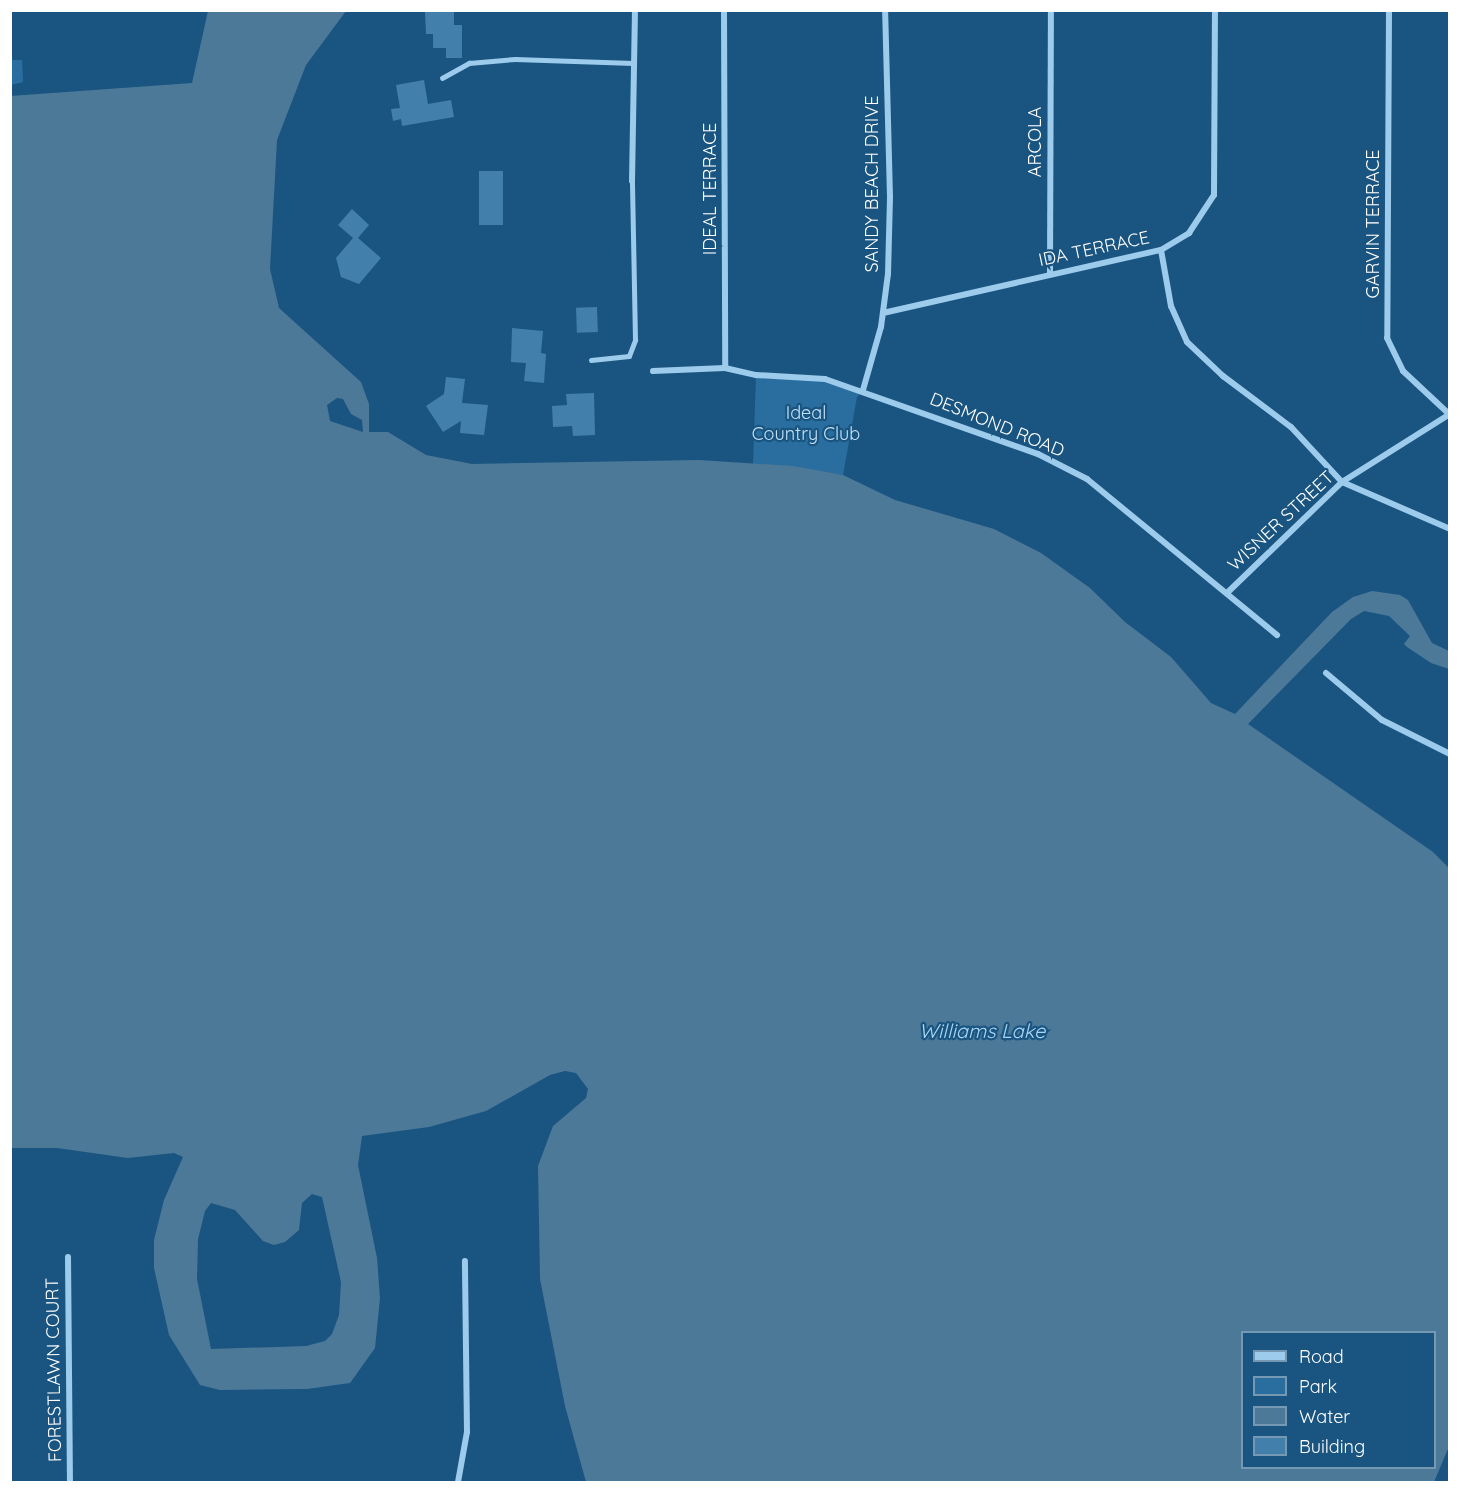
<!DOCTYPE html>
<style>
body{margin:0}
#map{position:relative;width:1460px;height:1493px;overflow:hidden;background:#1a5581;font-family:Quicksand,sans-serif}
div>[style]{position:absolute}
.green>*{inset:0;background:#296e9e}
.water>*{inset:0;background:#4d7999}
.building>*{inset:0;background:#437fab;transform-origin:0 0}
.lane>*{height:4.5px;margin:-2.25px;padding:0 2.25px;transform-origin:2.25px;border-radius:2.25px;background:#9dcbeb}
.street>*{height:6px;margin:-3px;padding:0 3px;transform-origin:3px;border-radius:3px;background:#9dcbeb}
span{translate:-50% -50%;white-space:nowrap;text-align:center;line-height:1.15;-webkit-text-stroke:4.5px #1a5581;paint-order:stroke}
.street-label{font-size:18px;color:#fff}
.park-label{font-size:18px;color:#c2e2f8}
.water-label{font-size:20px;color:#a9d5f2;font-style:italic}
.frame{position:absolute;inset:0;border:12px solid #fff;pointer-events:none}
.legend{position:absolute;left:1241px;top:1331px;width:195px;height:138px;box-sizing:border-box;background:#1a5581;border:2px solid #7699b3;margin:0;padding:8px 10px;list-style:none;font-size:18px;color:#fff}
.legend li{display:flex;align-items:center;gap:12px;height:30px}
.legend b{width:30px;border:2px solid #7699b3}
</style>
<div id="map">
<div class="green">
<i style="clip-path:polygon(11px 60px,22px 60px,23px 82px,11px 85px)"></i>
<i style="clip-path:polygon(756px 375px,825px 379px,863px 390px,857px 397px,843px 475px,753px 464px)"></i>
</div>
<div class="water">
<i style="clip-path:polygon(evenodd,208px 11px,346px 11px,306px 65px,277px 140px,270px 269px,279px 308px,361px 382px,369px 404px,369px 432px,388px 432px,426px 455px,472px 464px,699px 460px,793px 466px,843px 475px,895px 500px,994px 529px,1041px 553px,1090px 588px,1125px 622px,1171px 657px,1211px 703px,1235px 714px,1332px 612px,1353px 597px,1372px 591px,1400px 595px,1408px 600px,1432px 643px,1449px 651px,1449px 669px,1431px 663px,1407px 647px,1404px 644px,1410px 636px,1389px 616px,1364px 611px,1351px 619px,1248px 724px,1433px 852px,1449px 868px,1450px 1444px,1434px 1482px,586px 1482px,565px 1406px,540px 1279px,538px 1166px,553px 1126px,586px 1098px,588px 1089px,576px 1073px,565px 1071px,550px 1075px,486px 1111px,429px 1127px,362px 1136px,358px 1165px,377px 1258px,380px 1298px,375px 1348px,350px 1383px,307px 1389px,220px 1390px,200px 1385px,169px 1335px,154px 1268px,154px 1240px,164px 1200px,183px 1157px,174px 1153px,128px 1158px,57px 1148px,11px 1148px,10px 96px,192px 83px,208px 11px,337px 398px,343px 399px,351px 414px,362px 420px,363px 432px,330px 421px,327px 405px,337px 398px,208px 11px,312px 1194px,322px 1197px,341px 1282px,339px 1315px,332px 1334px,325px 1341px,306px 1346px,211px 1349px,197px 1279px,198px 1239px,205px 1211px,211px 1203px,235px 1210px,263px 1241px,274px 1245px,285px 1242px,299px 1230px,302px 1203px,312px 1194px,208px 11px,1242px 1332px,1434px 1332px,1434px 1468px,1242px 1468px,1242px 1332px)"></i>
</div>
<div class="building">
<i style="clip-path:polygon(454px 11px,454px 25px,462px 25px,462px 58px,446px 58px,446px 48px,433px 48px,433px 34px,426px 34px,425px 12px)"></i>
<i style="clip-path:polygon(424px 80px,428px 104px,451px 100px,454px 117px,402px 126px,401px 119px,393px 121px,391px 109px,400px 108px,396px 85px)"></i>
<i style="left:479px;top:171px;width:24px;height:54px"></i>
<i style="clip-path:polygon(352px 209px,369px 225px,358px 238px,381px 258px,359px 284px,341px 277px,336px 258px,353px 238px,338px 225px)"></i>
<i style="left:597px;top:307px;width:25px;height:21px;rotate:88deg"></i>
<i style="clip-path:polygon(512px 328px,543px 331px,541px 353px,546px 354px,544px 383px,524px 381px,526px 363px,511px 362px)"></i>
<i style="clip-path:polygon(446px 377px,465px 379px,462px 403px,488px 405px,484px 435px,460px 433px,461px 421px,443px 432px,426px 406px,444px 394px)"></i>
<i style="clip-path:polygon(594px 393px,595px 435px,573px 436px,572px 426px,553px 427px,552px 406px,567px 405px,566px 394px)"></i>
</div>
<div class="lane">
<i style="left:442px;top:78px;width:31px;rotate:-29deg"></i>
<i style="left:469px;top:63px;width:46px;rotate:-5deg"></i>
<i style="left:515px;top:59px;width:118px;rotate:1.9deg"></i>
<i style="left:591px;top:360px;width:38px;rotate:-6deg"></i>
<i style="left:629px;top:356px;width:17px;rotate:-69deg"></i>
<i style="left:635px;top:340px;width:159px;rotate:-91.1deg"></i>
</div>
<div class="street">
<i style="left:724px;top:10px;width:358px;rotate:89.8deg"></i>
<i style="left:1389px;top:10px;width:328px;rotate:90.3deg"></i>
<i style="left:1387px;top:338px;width:37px;rotate:64deg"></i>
<i style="left:1403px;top:371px;width:63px;rotate:43.1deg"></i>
<i style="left:632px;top:181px;width:171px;rotate:-89deg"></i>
<i style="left:1161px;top:250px;width:57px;rotate:79.9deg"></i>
<i style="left:1171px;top:306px;width:39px;rotate:66deg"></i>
<i style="left:1187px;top:342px;width:50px;rotate:43.4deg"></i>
<i style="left:1223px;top:376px;width:85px;rotate:36.9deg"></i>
<i style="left:1291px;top:427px;width:75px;rotate:47.2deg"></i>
<i style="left:1342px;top:482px;width:118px;rotate:23.5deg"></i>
<i style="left:1050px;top:274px;width:264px;rotate:-89.8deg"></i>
<i style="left:883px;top:313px;width:285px;rotate:-12.8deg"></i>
<i style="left:1161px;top:250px;width:33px;rotate:-31deg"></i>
<i style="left:1189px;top:233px;width:45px;rotate:-56.7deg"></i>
<i style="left:1214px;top:195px;width:185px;rotate:-89.7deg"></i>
<i style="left:653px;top:371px;width:72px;rotate:-2.4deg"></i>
<i style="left:725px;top:368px;width:32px;rotate:13deg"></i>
<i style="left:756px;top:375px;width:69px;rotate:3.3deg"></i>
<i style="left:825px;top:379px;width:226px;rotate:19.4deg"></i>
<i style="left:1038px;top:454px;width:55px;rotate:27deg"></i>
<i style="left:1087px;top:479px;width:246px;rotate:39.4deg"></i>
<i style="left:863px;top:390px;width:66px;rotate:-74.1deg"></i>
<i style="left:881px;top:327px;width:53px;rotate:-82.5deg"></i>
<i style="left:888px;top:274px;width:77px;rotate:-88.5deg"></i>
<i style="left:890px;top:197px;width:187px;rotate:-91.5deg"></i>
<i style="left:1227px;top:593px;width:160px;rotate:-44deg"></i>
<i style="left:1342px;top:482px;width:128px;rotate:-32.2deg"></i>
<i style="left:1326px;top:673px;width:73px;rotate:40deg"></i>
<i style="left:1382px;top:720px;width:76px;rotate:26.6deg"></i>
<i style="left:68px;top:1257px;width:225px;rotate:89.5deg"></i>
<i style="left:458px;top:1482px;width:51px;rotate:-79.8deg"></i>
<i style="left:467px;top:1432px;width:171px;rotate:-90.7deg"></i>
</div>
<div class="street-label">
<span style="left:1035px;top:142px;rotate:-90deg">ARCOLA</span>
<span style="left:872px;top:184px;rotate:-90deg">SANDY BEACH DRIVE</span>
<span style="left:710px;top:189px;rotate:-90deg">IDEAL TERRACE</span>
<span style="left:1373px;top:224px;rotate:-90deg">GARVIN TERRACE</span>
<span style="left:1094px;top:249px;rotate:-12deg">IDA TERRACE</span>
<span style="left:997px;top:425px;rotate:22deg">DESMOND ROAD</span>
<span style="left:1281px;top:521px;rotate:-43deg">WISNER STREET</span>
<span style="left:54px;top:1370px;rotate:-91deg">FORESTLAWN COURT</span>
</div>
<div class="park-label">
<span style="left:806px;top:424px">Ideal<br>Country Club</span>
</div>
<div class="water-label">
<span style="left:982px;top:1030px">Williams Lake</span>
</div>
<div class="frame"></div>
<ul class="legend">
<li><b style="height:8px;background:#9dcbeb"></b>Road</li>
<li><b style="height:16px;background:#296e9e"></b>Park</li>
<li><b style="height:16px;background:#4d7999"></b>Water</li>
<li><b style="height:16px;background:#437fab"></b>Building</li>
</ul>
</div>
